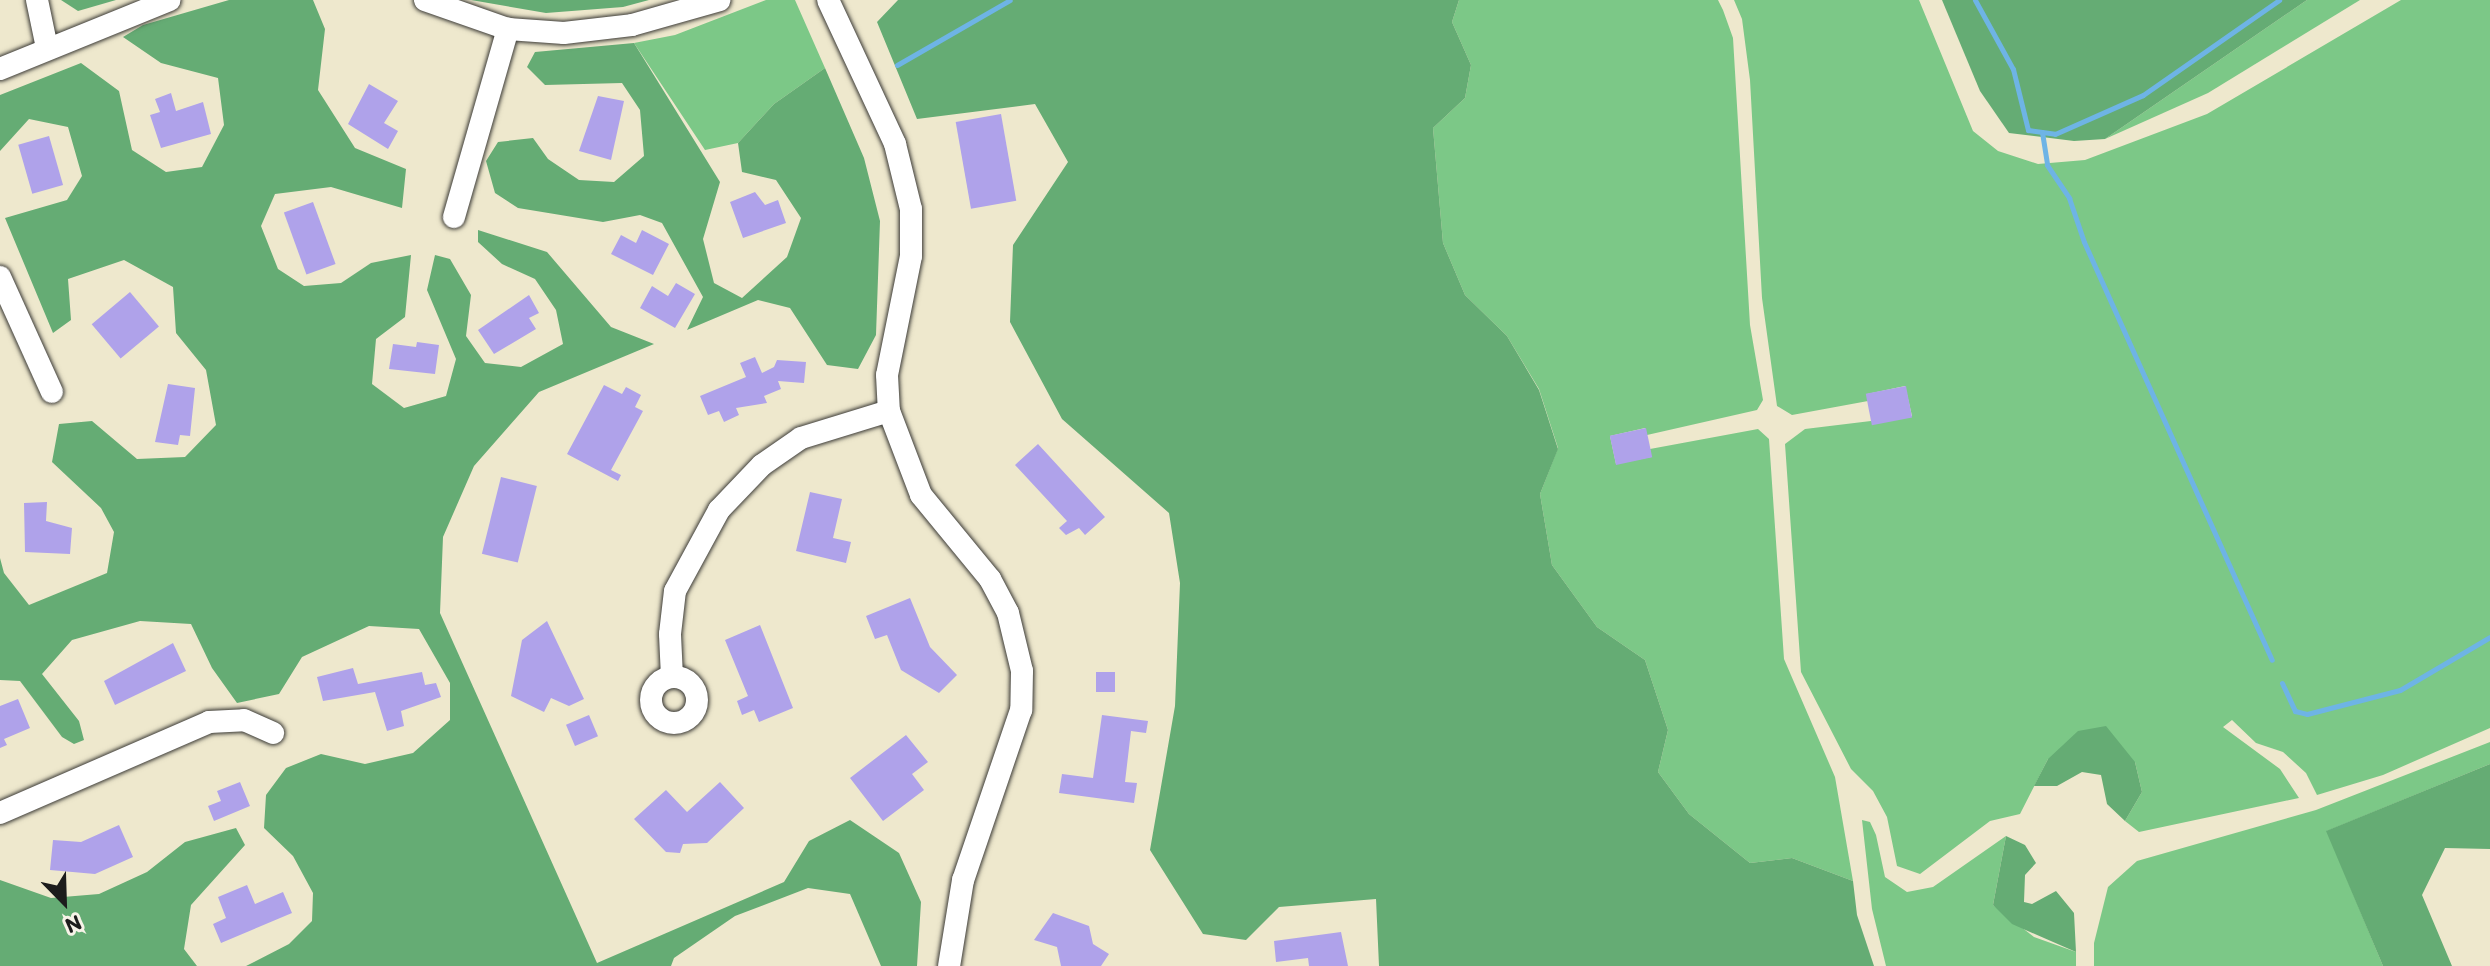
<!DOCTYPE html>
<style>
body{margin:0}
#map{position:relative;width:2490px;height:966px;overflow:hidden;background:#eee8cd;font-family:Itim,sans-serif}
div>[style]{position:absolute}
.green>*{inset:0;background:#7cc887}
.forest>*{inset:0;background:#65ac74}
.stream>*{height:5px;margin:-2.5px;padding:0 2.5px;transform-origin:2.5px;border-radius:2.5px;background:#6eb4e5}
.building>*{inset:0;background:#afa2ea;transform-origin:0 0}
.roads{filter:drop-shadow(0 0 2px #3c3b37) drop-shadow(0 0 2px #3c3b37)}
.street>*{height:22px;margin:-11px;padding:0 11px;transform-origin:11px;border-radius:11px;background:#fff}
.street>.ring{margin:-11px;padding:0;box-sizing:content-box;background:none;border:22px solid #fff;border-radius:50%}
span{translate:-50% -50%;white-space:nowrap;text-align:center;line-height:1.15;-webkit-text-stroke:7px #f7f3e8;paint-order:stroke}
.north{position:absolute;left:24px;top:862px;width:80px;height:80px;-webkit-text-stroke:6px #f7f3e8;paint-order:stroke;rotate:157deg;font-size:22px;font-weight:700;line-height:32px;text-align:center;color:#1c1c1c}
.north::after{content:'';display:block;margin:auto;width:28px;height:36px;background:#1c1c1c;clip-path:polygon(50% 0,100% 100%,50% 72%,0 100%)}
</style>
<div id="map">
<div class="green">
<i style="clip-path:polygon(766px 0,795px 0,825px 68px,774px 104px,738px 143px,705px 150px,634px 43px,675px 35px)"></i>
<i style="clip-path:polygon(1459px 0,1718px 0,1723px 10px,1733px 38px,1750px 325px,1763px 400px,1757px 410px,1647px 435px,1645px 428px,1610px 436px,1616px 464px,1651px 457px,1650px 449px,1758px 429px,1769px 439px,1784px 659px,1835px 777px,1853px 881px,1792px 858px,1750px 863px,1689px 814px,1658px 772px,1668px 730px,1645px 660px,1597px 627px,1552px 565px,1540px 494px,1558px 448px,1539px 389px,1507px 336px,1465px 295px,1443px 243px,1433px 128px,1465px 98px,1471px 65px,1452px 22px)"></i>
<i style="clip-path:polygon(1734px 0,1919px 0,1973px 131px,1998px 151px,2038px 164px,2085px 160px,2207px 114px,2401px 0,2490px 0,2490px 728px,2383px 775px,2317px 795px,2306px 773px,2283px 752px,2256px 743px,2232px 720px,2223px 727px,2280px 769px,2299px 798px,2139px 832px,2125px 821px,2142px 792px,2135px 762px,2048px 759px,2020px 814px,1990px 821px,1920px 874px,1897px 866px,1887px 817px,1873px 791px,1851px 769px,1801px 672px,1785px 444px,1805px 429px,1912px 416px,1905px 386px,1867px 394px,1868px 401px,1792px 415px,1777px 406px,1762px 298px,1750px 80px,1742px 19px)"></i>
<i style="clip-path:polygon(2307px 0,2360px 0,2208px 93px,2105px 139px)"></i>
<i style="clip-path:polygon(2490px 742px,2490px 764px,2327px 831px,2383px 966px,2094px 966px,2094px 943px,2108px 887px,2137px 861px,2316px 810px)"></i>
<i style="clip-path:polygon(1862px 820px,1870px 822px,1876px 835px,1885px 877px,1907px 892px,1933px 887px,2006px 836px,1993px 905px,2034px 937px,2076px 952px,2076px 966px,1886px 966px,1872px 909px)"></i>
</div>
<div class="forest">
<i style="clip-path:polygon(61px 0,116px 0,78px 11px)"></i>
<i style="clip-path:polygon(229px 0,313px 0,325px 29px,318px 90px,355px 148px,406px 169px,402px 208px,331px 187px,275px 194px,261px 226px,278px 269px,304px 286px,341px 283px,371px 263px,411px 255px,405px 317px,376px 339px,372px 384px,404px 408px,446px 396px,456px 359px,427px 290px,435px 255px,450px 259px,471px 295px,466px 336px,485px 363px,521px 367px,563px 344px,556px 310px,535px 279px,502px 264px,478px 242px,478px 230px,547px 252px,611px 327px,654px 344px,539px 392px,474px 466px,443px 537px,440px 613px,597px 963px,784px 882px,809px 841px,850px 820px,899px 853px,921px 902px,917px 966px,881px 966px,850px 894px,808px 888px,735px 916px,674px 958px,671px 966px,246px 966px,289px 944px,312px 921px,313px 893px,293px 856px,264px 828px,266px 795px,286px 768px,321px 754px,365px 764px,413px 753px,450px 720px,450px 683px,419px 629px,369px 626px,302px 657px,279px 694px,237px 703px,212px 668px,191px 624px,140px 621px,72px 640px,42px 674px,79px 721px,84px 740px,74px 744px,62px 737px,20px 681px,0 680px,0 558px,4px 573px,29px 605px,107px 573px,114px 532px,101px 508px,52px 462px,59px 424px,92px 421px,137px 459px,185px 457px,216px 425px,206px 370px,176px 333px,173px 287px,124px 260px,68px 279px,71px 320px,53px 333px,5px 218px,67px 200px,82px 176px,68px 127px,29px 119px,0 151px,0 95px,81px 63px,119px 91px,132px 150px,166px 172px,202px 167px,224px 125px,218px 78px,161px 63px,123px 37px,143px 25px)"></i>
<i style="clip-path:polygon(471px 0,649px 0,623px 7px,546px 13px)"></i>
<i style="clip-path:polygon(898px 0,1459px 0,1452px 22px,1471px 65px,1465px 98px,1433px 128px,1443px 243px,1465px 295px,1507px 336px,1539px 390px,1558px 449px,1540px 494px,1552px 565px,1597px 627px,1645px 660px,1668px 730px,1658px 772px,1689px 814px,1750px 863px,1792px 858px,1853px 881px,1857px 915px,1874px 966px,1379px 966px,1376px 899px,1279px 907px,1246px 940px,1203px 934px,1150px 850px,1175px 706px,1180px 583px,1169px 513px,1062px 419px,1010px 322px,1013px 245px,1068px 162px,1035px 104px,917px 119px,877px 22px)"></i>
<i style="clip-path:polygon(1942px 0,2307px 0,2105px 139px,2074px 141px,2009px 133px,1980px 91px)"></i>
<i style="clip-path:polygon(634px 43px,720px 182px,703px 239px,714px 283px,742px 298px,787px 257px,801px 218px,776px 180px,742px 172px,738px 143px,774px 104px,825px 68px,864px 158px,880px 221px,876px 335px,858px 369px,827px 365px,790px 308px,758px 300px,687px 330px,703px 297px,662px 223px,640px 215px,603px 222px,518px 208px,495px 193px,486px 161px,498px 142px,533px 138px,548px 159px,579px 180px,614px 182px,644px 156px,640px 110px,622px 83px,545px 85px,527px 67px,535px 52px)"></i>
<i style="clip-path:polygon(2106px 726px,2135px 762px,2142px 792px,2125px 821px,2107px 804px,2101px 775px,2082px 772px,2057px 786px,2034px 786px,2048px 759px,2078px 731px)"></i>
<i style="clip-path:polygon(2490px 764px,2490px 849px,2445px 848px,2422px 895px,2452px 966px,2383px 966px,2326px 831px)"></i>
<i style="clip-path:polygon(236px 828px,245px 845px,191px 905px,184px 949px,197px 966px,0 966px,0 880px,51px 898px,99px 894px,147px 872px,185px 842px)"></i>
<i style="clip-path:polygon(2006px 836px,2025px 845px,2036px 863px,2025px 875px,2024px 902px,2032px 904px,2056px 891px,2074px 913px,2076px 952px,2012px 924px,1993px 905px)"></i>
</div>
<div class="stream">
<i style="left:1975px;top:0;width:79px;rotate:61.2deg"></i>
<i style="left:2013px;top:69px;width:63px;rotate:76.2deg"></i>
<i style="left:2028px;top:130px;width:27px;rotate:8deg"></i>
<i style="left:2055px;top:134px;width:96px;rotate:-23.9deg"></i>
<i style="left:2143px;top:95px;width:166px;rotate:-34.9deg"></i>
<i style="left:897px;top:65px;width:130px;rotate:-29.9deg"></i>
<i style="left:2042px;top:132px;width:33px;rotate:81deg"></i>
<i style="left:2047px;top:165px;width:40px;rotate:56deg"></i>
<i style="left:2069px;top:198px;width:46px;rotate:71.2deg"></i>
<i style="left:2084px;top:242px;width:458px;rotate:65.8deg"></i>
<i style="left:2282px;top:683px;width:31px;rotate:65deg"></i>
<i style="left:2295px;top:711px;width:12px;rotate:14deg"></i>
<i style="left:2307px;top:714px;width:96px;rotate:-14.5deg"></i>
<i style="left:2400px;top:690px;width:104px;rotate:-30.5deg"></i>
</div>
<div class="building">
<i style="clip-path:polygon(369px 84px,398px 101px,384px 123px,398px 131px,388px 149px,348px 124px)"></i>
<i style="clip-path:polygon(171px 93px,176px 111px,203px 102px,211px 134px,161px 148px,150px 115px,160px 112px,155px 99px)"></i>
<i style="clip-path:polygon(598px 96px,624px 101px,611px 160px,579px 151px)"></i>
<i style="left:1001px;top:114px;width:88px;height:46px;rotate:80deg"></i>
<i style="left:49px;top:136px;width:51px;height:32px;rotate:74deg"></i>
<i style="clip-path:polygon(755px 192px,765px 205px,778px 200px,786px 223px,743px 238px,730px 202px)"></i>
<i style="left:313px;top:202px;width:66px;height:31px;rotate:70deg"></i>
<i style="clip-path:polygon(642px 230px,669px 244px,653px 275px,611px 254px,621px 235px,636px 243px)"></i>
<i style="clip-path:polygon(676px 283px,695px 294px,675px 328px,640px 308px,652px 286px,668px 296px)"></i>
<i style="left:130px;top:292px;width:45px;height:50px;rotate:50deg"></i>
<i style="clip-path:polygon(529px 295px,539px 313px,529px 318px,536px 329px,494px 354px,478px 330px)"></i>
<i style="clip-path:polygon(417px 342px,439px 345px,435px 374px,389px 369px,393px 344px,416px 347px)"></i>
<i style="clip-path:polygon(755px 357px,762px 373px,774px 367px,777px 360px,806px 362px,804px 383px,778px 381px,781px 389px,764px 396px,767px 403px,736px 408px,739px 415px,724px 422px,719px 411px,708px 415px,700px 396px,746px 377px,740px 363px)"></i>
<i style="clip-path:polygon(168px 384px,195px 388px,190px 436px,180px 435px,178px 445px,155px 442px)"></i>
<i style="clip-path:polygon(604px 385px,622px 394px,626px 387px,641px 395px,635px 407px,643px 411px,611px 470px,621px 475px,618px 481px,567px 454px)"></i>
<i style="left:1906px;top:386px;width:32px;height:41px;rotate:79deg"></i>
<i style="left:1646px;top:428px;width:30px;height:37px;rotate:78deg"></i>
<i style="clip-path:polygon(1038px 444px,1105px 517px,1085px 535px,1079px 528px,1066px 535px,1059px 528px,1067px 521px,1015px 465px)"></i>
<i style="left:501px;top:477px;width:37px;height:79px;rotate:14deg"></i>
<i style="clip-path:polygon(810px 492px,842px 499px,833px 538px,851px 542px,846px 563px,796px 551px)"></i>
<i style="clip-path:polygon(47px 502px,46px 521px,72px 528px,70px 554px,25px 552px,24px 503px)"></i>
<i style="clip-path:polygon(910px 598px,930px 647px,957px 675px,939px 693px,901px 670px,887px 635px,875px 639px,866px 616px)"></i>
<i style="clip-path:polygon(547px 621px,584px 699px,569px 706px,551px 698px,544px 712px,511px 696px,522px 640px)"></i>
<i style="clip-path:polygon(760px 625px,793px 708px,759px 722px,754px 710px,742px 715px,737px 701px,748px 696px,725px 640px)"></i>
<i style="clip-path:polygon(173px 643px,186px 671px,115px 705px,104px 681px)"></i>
<i style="clip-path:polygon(353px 668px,358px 684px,422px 672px,425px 685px,436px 683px,441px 697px,401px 711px,404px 726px,387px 731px,375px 692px,323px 701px,317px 677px)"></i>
<i style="left:1096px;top:672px;width:19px;height:20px"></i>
<i style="clip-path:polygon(18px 699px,30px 728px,4px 739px,7px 745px,0 748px,0 706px)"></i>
<i style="left:589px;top:715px;width:23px;height:25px;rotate:67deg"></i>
<i style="clip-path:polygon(1102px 715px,1148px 721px,1146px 733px,1131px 731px,1125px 782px,1137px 783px,1134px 803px,1059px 793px,1062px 774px,1093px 778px)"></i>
<i style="clip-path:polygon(906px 735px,928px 762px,912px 774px,924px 790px,883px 821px,850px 778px)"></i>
<i style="clip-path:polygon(240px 782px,250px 806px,214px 821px,208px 806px,221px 801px,217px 791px)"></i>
<i style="clip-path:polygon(720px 782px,744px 808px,707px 843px,683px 844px,680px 853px,666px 852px,634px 819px,666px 790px,687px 812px)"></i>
<i style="clip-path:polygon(119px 825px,133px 857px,95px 874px,50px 870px,53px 840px,81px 842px)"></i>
<i style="clip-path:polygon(247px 885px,255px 904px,283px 892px,292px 913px,221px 943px,213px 924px,226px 918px,218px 897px)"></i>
<i style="clip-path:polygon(1053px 913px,1089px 926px,1093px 944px,1109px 954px,1101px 966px,1061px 966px,1057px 947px,1034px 940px)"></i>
<i style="clip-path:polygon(1341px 932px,1348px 966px,1309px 966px,1308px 958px,1276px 962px,1274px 941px)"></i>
</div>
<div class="roads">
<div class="street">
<i style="left:37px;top:0;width:49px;rotate:78.2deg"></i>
<i style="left:425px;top:0;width:88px;rotate:19.3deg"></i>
<i style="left:508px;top:29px;width:56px;rotate:4.1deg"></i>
<i style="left:564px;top:33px;width:68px;rotate:-6.7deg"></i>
<i style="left:632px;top:25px;width:91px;rotate:-15.9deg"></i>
<i style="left:828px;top:0;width:159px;rotate:65deg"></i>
<i style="left:895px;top:144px;width:67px;rotate:76.2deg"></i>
<i style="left:911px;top:209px;width:47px;rotate:90deg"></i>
<i style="left:911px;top:256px;width:121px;rotate:101.4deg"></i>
<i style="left:887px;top:375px;width:36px;rotate:87deg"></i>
<i style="left:889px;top:411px;width:90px;rotate:69.1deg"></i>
<i style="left:921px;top:495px;width:109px;rotate:50.6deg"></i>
<i style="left:990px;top:579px;width:38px;rotate:62deg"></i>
<i style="left:1008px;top:613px;width:60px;rotate:76.4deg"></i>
<i style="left:1022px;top:671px;width:39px;rotate:91deg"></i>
<i style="left:1021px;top:710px;width:180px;rotate:108.8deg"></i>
<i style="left:963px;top:880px;width:87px;rotate:99.2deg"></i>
<i style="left:0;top:69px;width:183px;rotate:-22.1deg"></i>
<i style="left:454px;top:217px;width:196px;rotate:-74deg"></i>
<i style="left:0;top:277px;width:126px;rotate:65.7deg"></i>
<i style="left:672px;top:677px;width:43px;rotate:-92.7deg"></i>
<i style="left:670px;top:634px;width:43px;rotate:-83.4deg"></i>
<i style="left:675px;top:591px;width:92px;rotate:-61.5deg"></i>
<i style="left:719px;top:510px;width:62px;rotate:-46.3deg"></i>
<i style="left:762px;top:465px;width:47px;rotate:-34.7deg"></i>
<i style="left:801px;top:438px;width:92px;rotate:-17.1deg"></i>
<i class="ring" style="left:651px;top:677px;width:24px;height:24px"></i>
<i style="left:0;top:813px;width:228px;rotate:-23.5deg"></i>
<i style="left:209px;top:722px;width:35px;rotate:-3deg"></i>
<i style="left:244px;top:720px;width:32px;rotate:24deg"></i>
</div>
</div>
<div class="north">N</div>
</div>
